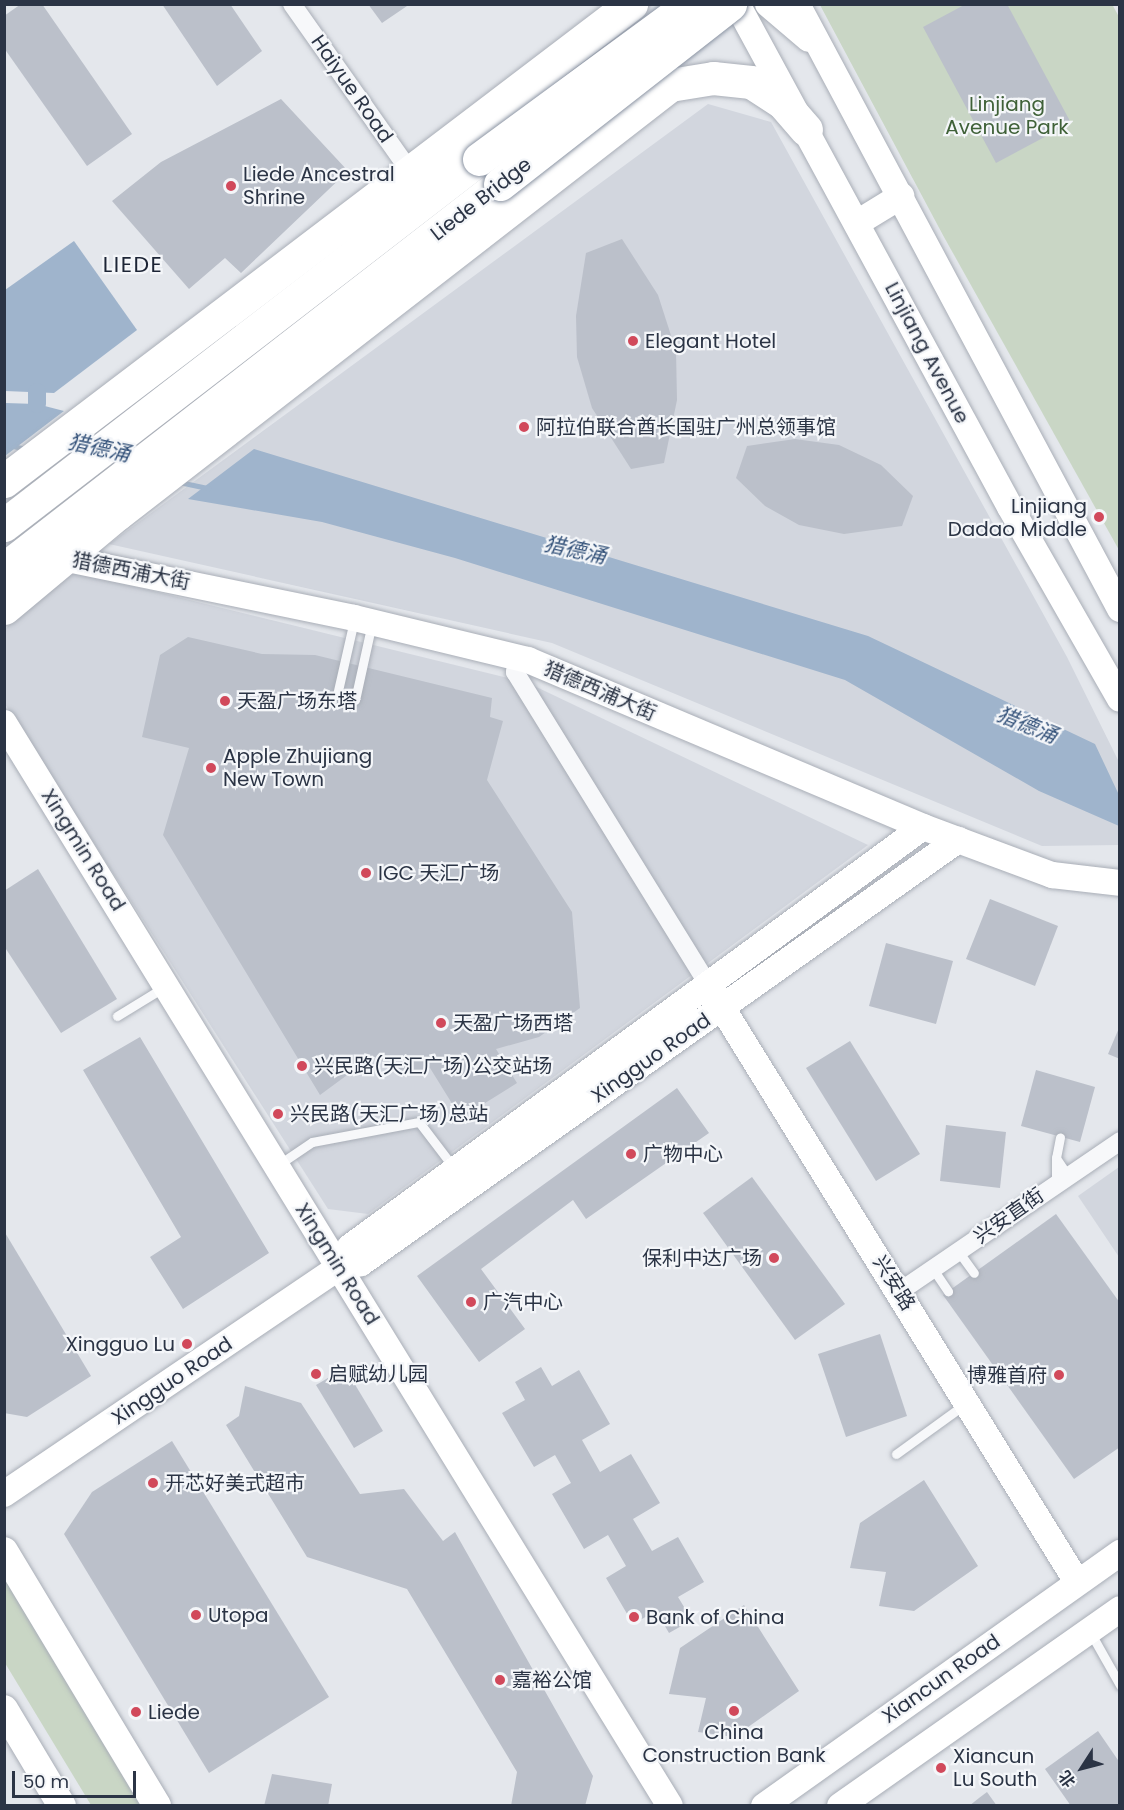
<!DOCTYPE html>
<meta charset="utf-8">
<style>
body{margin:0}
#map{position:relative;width:1124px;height:1810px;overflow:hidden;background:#e4e7ec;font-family:Poppins,"Noto Sans SC",sans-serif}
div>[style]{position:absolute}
.built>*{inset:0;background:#d2d6de}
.green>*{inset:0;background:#c9d6c5}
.water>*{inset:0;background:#9fb4cc}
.stream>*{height:5px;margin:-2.5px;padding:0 2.5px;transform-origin:2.5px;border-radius:2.5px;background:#9fb4cc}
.canal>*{height:18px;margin:-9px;padding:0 9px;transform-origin:9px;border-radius:9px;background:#9fb4cc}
.building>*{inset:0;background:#bbc0ca}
.roads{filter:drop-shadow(0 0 2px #a9aeb7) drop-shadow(0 0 2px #a9aeb7)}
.lane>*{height:9px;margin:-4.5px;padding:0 4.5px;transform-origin:4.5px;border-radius:4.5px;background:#f7f8fa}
.street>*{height:18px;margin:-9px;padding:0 9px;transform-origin:9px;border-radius:9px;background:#f7f8fa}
.secondary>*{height:26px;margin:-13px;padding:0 13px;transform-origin:13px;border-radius:13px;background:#fff}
.primary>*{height:28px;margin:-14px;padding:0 14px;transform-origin:14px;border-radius:14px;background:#fff}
.highway>*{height:33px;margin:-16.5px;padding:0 16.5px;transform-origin:16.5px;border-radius:16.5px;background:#fff}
.bridges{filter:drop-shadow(0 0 2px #8b94a3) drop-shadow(0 0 2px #8b94a3)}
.highway-bridge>*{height:33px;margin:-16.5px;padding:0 16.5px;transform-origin:16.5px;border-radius:16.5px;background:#fff}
.dots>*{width:16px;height:16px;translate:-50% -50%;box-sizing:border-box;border:3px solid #f4f6f9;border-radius:50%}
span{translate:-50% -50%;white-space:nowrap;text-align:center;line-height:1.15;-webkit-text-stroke:4.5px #f4f6f9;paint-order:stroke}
.street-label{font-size:20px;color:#2b3445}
.park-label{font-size:20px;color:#3f6138}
.poi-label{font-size:20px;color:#2b3445}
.left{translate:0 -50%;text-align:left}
.right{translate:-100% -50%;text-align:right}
.water-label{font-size:21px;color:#34527a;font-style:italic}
.quarter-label{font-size:22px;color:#1d2536;letter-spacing:1.5px}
.frame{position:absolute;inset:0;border:6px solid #2b3445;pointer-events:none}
.north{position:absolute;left:1052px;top:1738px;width:60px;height:60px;-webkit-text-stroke:4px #f4f6f9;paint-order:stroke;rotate:234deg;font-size:16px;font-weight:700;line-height:24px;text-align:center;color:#2b3445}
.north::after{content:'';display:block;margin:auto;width:21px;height:27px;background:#2b3445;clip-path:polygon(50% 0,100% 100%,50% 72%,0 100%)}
.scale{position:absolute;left:12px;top:1771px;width:124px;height:27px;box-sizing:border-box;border:3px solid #2b3445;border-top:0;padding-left:8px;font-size:18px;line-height:21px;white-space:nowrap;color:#2b3445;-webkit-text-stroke:4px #f4f6f9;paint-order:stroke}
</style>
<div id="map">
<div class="built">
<i style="clip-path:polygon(708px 104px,771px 122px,1067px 657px,1119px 762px,1119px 845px,1042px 846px,552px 643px,109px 544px)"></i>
<i style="clip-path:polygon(67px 570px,528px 683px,868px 845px,368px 1214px,328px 1209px,5px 704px,5px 629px)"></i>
<i style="clip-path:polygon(1119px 1167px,1119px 1257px,1078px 1196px)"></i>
</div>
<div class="green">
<i style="clip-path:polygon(1112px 4px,1119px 17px,1119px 550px,944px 237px,820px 5px)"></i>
<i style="clip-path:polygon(4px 1580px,5px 1580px,140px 1805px,91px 1805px,5px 1663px)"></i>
</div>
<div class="water">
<i style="clip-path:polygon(74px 241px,137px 330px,54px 393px,5px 391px,5px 290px)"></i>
<i style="clip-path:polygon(5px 403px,37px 404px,64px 411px,5px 456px)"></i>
<i style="clip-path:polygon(254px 449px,868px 636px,1095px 744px,1119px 795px,1119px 826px,1039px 791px,845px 680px,455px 558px,322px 522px,188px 499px)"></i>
</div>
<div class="stream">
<i style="left:4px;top:444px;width:23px;rotate:13deg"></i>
<i style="left:179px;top:482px;width:30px;rotate:12deg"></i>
</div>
<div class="canal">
<i style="left:37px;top:404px;width:12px;rotate:-90deg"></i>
</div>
<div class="building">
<i style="clip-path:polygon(21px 4px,42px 4px,132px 134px,87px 166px,4px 48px,4px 16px)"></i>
<i style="clip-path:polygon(162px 4px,230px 4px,262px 51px,217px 86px)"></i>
<i style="clip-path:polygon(368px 4px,410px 4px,382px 23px)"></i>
<i style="clip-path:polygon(966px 4px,1007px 4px,1071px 123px,996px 163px,923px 27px)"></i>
<i style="clip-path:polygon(281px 99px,348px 171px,241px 273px,225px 258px,189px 289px,112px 201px,161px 162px)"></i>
<i style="clip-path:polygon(622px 239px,658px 295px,676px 351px,677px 400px,664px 463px,631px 469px,592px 408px,577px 357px,576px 316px,586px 253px)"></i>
<i style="clip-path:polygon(795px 439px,839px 445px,881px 465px,913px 496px,902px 526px,844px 534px,799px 525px,765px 506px,736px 478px,747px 446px)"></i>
<i style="clip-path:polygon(188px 637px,262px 654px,315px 655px,492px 698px,490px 717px,503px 721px,487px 780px,572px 912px,580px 1008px,539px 1037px,496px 1049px,517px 1083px,461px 1118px,430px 1068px,407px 1075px,373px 1056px,320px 1095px,163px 835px,189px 748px,142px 737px,160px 655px)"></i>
<i style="clip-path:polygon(38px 869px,117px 999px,61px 1033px,4px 946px,4px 891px)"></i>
<i style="clip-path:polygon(990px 899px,1058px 926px,1035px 986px,966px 959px)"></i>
<i style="clip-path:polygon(886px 943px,953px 961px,936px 1024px,869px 1006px)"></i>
<i style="clip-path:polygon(1119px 1028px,1120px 1028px,1120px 1059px,1108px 1054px)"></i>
<i style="clip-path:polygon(140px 1037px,269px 1253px,183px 1309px,150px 1257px,181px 1237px,83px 1070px)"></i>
<i style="clip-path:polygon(850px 1041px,920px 1154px,876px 1181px,806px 1068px)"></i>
<i style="clip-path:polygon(1036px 1070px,1095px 1087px,1080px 1142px,1021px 1126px)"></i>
<i style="clip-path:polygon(677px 1088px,709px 1133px,586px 1219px,573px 1200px,481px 1269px,525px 1329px,479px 1362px,417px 1276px)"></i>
<i style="clip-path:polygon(946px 1125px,1006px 1132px,1000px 1188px,940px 1181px)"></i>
<i style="clip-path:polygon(752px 1177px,845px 1304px,795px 1340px,703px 1213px)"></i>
<i style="clip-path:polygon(1056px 1214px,1120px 1303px,1120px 1447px,1074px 1479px,943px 1295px)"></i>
<i style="clip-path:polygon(4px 1231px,91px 1376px,27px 1417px,4px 1413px)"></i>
<i style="clip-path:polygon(880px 1334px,907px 1416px,846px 1437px,818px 1354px)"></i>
<i style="clip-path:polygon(541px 1367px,552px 1386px,579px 1370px,610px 1424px,582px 1440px,600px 1472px,631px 1454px,660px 1503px,633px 1519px,652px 1551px,678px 1537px,704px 1582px,678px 1597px,692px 1620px,669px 1633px,656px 1611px,633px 1624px,606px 1578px,626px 1566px,608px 1535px,584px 1549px,552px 1494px,571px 1483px,555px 1455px,534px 1467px,502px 1413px,525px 1400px,515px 1382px)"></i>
<i style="clip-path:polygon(345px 1368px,383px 1431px,354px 1448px,316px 1385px)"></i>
<i style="clip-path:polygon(245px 1386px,301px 1403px,360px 1494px,404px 1489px,443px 1541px,455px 1532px,593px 1776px,585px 1806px,511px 1806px,517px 1772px,407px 1589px,307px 1557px,226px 1425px,239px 1416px)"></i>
<i style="clip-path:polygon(172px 1441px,329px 1697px,209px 1773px,64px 1534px,92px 1492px)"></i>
<i style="clip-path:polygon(924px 1480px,978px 1566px,914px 1611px,879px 1606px,886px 1572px,850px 1568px,860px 1523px)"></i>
<i style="clip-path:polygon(744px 1605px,799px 1691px,734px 1737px,698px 1732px,706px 1698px,669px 1694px,680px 1648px)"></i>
<i style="clip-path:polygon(1098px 1731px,1120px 1763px,1120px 1806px,1071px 1806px,1045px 1769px)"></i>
<i style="clip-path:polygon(272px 1774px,332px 1784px,328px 1806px,264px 1806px)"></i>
<i style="clip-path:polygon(987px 1792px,997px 1806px,969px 1806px,979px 1798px)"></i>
</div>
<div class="roads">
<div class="lane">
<i style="left:337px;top:695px;width:77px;rotate:-77.2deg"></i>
<i style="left:355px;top:700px;width:79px;rotate:-77.6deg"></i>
<i style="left:117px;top:1016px;width:57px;rotate:-31.5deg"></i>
<i style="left:1056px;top:1158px;width:21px;rotate:-79deg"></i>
<i style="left:278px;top:1165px;width:41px;rotate:-34.1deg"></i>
<i style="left:312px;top:1142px;width:109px;rotate:-10.6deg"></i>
<i style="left:419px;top:1122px;width:58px;rotate:52.7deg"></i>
<i style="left:1056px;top:1184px;width:26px;rotate:-90deg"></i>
<i style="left:1056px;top:1158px;width:22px;rotate:56deg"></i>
<i style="left:958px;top:1251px;width:27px;rotate:54deg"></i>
<i style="left:933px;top:1269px;width:27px;rotate:56deg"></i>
<i style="left:896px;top:1454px;width:85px;rotate:-35.9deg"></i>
<i style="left:1090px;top:1632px;width:61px;rotate:60.5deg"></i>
</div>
<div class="street">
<i style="left:292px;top:4px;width:208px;rotate:54.8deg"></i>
<i style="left:520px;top:658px;width:15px;rotate:110deg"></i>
<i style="left:515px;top:672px;width:368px;rotate:58.3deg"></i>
<i style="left:899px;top:1292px;width:268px;rotate:-34.3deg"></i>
</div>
<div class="secondary">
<i style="left:737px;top:4px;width:572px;rotate:61.51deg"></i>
<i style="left:1010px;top:507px;width:221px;rotate:60.2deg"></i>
<i style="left:768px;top:4px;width:54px;rotate:40.5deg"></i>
<i style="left:797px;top:4px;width:686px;rotate:61.9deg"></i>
<i style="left:857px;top:223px;width:52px;rotate:-31.5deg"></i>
<i style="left:62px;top:558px;width:298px;rotate:11.6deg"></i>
<i style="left:354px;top:618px;width:179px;rotate:13.6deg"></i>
<i style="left:528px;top:660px;width:429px;rotate:22.9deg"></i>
<i style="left:923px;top:827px;width:138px;rotate:20.4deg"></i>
<i style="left:1052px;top:875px;width:68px;rotate:6.7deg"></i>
<i style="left:4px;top:723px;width:1271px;rotate:58.41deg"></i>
<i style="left:713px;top:993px;width:692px;rotate:58.28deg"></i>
<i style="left:339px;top:1267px;width:23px;rotate:-61deg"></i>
<i style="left:350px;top:1247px;width:710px;rotate:-36.24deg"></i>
<i style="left:4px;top:1494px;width:405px;rotate:-34.1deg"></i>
<i style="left:339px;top:1267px;width:22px;rotate:-10deg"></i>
<i style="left:361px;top:1263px;width:732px;rotate:-35.32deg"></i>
<i style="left:764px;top:1806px;width:437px;rotate:-35.4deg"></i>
<i style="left:840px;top:1806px;width:342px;rotate:-35.1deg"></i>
</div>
<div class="primary">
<i style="left:4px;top:1551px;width:297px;rotate:59deg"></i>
<i style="left:4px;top:1709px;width:113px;rotate:59.1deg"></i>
</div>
<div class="highway">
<i style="left:4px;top:481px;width:788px;rotate:-37.26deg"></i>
<i style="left:4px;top:525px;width:600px;rotate:-37.62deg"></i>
<i style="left:4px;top:569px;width:628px;rotate:-37.82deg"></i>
<i style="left:4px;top:608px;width:147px;rotate:-39.8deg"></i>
<i style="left:117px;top:514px;width:700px;rotate:-37.8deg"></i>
<i style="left:670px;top:85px;width:44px;rotate:-9.2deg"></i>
<i style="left:713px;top:78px;width:38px;rotate:6deg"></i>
<i style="left:751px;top:82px;width:38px;rotate:33deg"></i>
<i style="left:783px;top:103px;width:35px;rotate:49deg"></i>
</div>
</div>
<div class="bridges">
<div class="highway-bridge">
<i style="left:479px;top:159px;width:262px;rotate:-36.3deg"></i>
<i style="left:500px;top:184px;width:292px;rotate:-38deg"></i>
</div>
</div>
<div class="dots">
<i style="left:231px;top:186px;background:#d1495b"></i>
<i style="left:633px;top:341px;background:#d1495b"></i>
<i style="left:524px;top:427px;background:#d1495b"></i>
<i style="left:1099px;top:517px;background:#d1495b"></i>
<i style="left:225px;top:701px;background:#d1495b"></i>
<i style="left:211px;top:768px;background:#d1495b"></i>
<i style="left:366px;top:873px;background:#d1495b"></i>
<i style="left:441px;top:1023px;background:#d1495b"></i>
<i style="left:302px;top:1066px;background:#d1495b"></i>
<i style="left:278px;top:1114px;background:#d1495b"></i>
<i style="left:631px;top:1154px;background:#d1495b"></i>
<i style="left:774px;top:1258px;background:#d1495b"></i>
<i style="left:471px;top:1302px;background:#d1495b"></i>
<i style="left:187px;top:1344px;background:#d1495b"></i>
<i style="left:316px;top:1374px;background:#d1495b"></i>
<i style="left:1059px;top:1375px;background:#d1495b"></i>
<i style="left:153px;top:1483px;background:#d1495b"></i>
<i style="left:196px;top:1615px;background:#d1495b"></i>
<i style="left:634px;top:1617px;background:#d1495b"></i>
<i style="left:500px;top:1680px;background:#d1495b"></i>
<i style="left:734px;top:1711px;background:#d1495b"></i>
<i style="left:136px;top:1712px;background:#d1495b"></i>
<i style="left:941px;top:1768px;background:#d1495b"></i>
</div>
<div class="street-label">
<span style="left:352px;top:89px;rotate:55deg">Haiyue Road</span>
<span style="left:481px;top:199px;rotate:-38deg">Liede Bridge</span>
<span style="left:927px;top:353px;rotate:62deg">Linjiang Avenue</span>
<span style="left:131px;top:571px;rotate:11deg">猎德西浦大街</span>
<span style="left:600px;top:691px;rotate:23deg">猎德西浦大街</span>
<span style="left:83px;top:850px;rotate:58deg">Xingmin Road</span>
<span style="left:651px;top:1058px;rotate:-35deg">Xingguo Road</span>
<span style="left:1009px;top:1216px;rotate:-35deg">兴安直街</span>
<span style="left:337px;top:1264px;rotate:58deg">Xingmin Road</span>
<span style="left:894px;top:1283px;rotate:58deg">兴安路</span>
<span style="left:172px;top:1381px;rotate:-34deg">Xingguo Road</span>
<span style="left:941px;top:1679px;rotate:-35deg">Xiancun Road</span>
</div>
<div class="park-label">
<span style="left:1007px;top:116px">Linjiang<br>Avenue Park</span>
</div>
<div class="poi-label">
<span class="left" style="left:243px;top:186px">Liede Ancestral<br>Shrine</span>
<span class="left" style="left:645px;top:341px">Elegant Hotel</span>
<span class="left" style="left:536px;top:427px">阿拉伯联合酋长国驻广州总领事馆</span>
<span class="right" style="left:1087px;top:518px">Linjiang<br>Dadao Middle</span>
<span class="left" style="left:237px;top:701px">天盈广场东塔</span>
<span class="left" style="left:223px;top:768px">Apple Zhujiang<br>New Town</span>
<span class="left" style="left:378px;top:873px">IGC 天汇广场</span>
<span class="left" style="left:453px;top:1023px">天盈广场西塔</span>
<span class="left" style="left:314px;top:1066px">兴民路(天汇广场)公交站场</span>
<span class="left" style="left:290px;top:1114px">兴民路(天汇广场)总站</span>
<span class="left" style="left:643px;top:1154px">广物中心</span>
<span class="right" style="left:762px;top:1258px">保利中达广场</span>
<span class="left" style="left:483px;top:1302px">广汽中心</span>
<span class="right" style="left:175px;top:1344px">Xingguo Lu</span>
<span class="left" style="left:328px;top:1374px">启赋幼儿园</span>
<span class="right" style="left:1047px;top:1375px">博雅首府</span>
<span class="left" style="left:165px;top:1483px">开芯好美式超市</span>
<span class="left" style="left:208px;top:1615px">Utopa</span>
<span class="left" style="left:646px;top:1617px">Bank of China</span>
<span class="left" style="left:512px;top:1680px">嘉裕公馆</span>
<span class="left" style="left:148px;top:1712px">Liede</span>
<span style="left:734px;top:1744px">China<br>Construction Bank</span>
<span class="left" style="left:953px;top:1768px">Xiancun<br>Lu South</span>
</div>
<div class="water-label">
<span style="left:99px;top:448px;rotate:12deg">猎德涌</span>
<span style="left:575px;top:550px;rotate:12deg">猎德涌</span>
<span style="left:1027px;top:725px;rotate:22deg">猎德涌</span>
</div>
<div class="quarter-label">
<span style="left:133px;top:265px">LIEDE</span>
</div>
<div class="frame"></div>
<div class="north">北</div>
<div class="scale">50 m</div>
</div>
